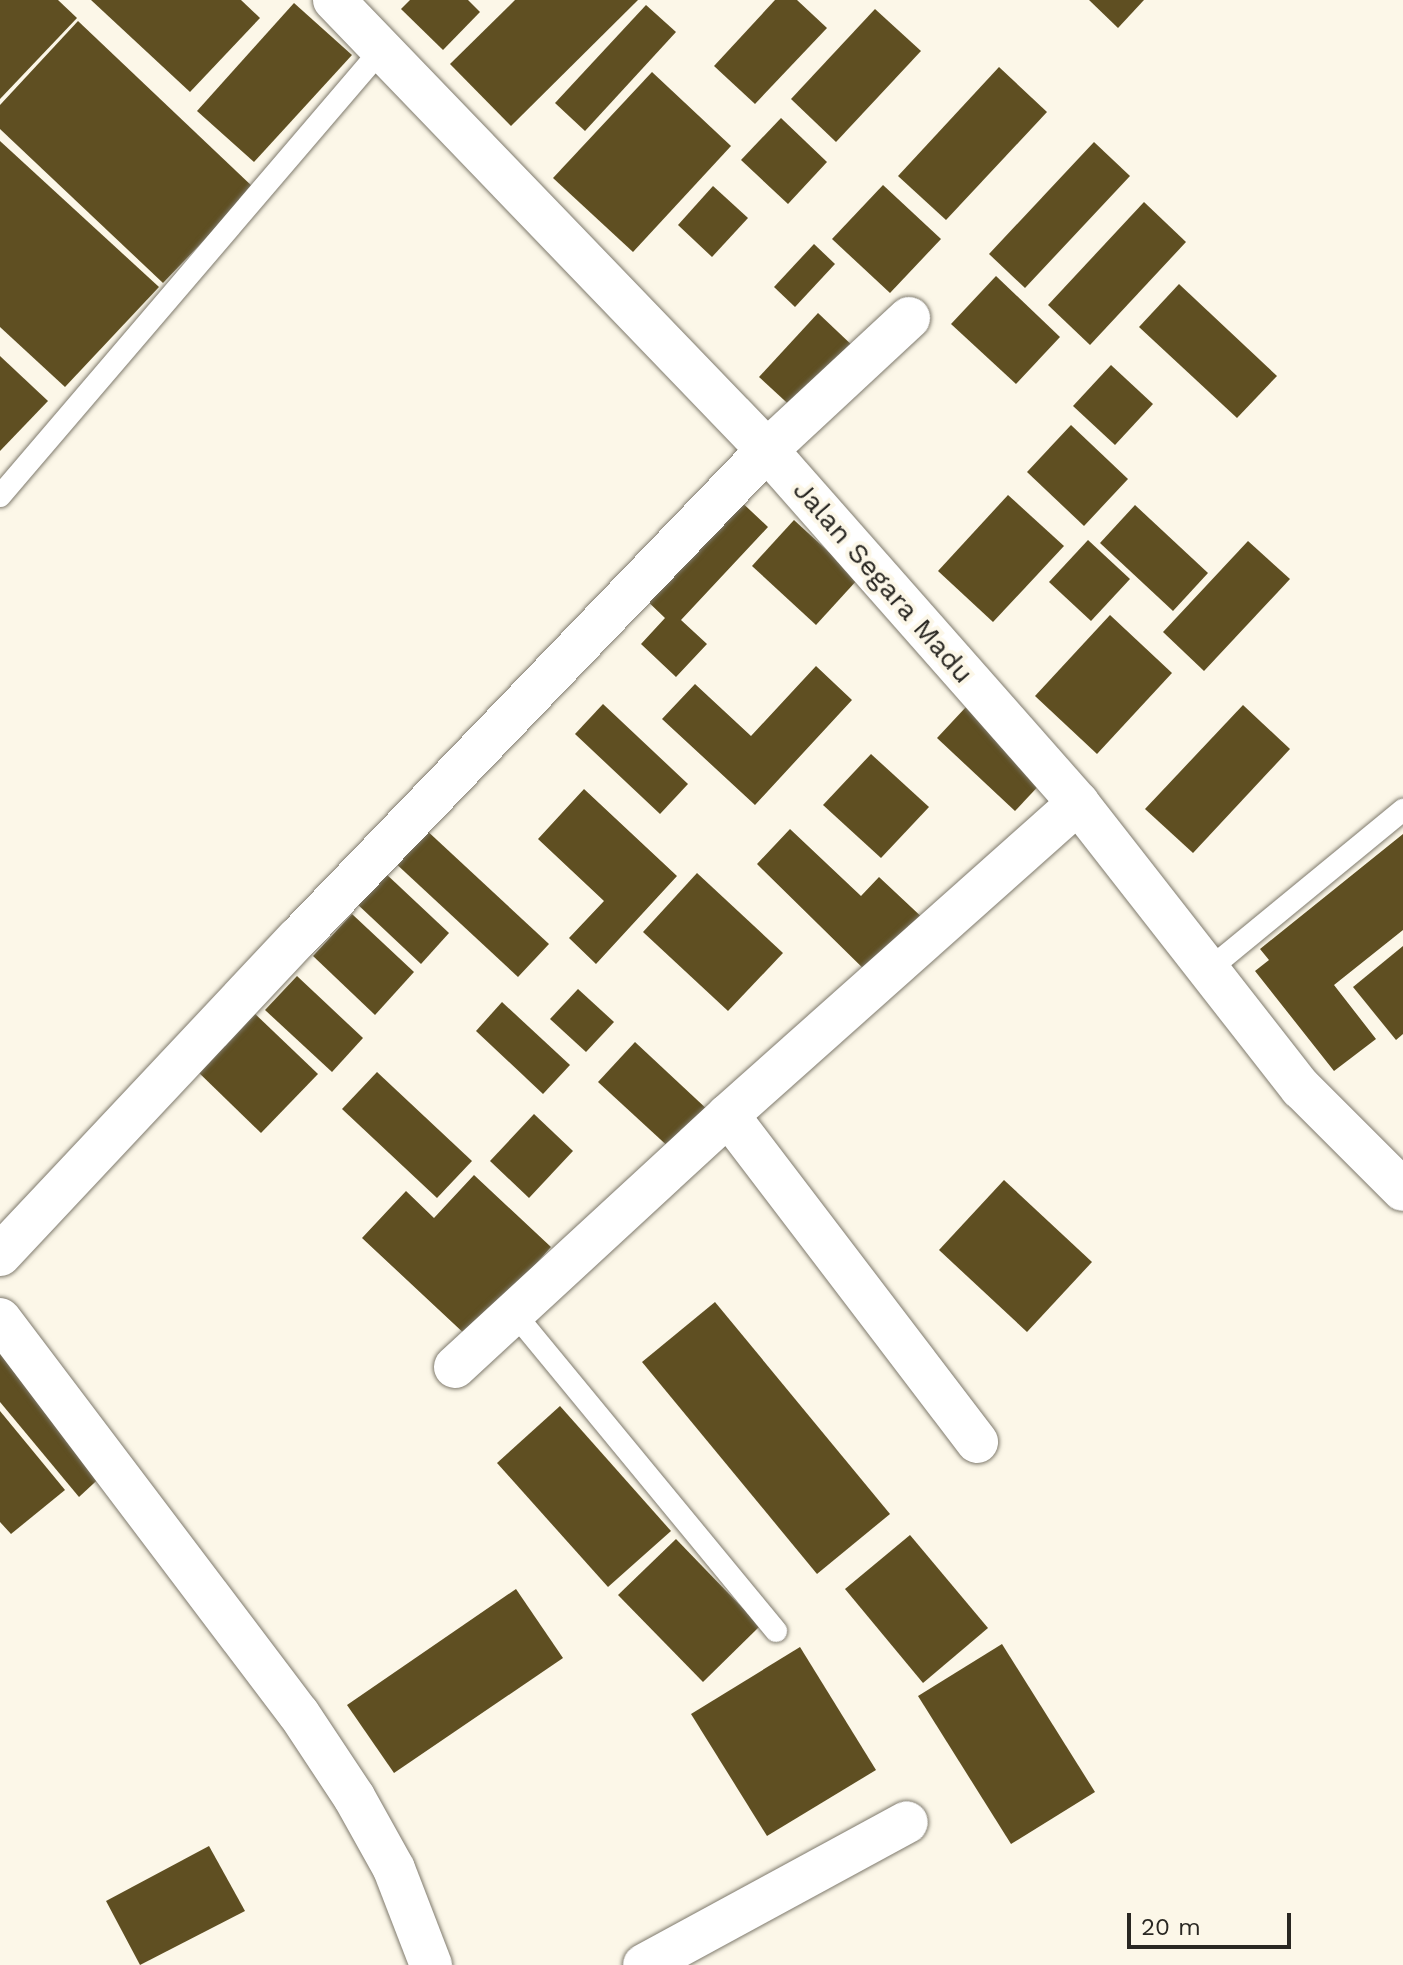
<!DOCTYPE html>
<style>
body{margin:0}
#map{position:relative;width:1403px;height:1965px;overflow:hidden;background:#fcf7e8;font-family:"Work Sans",sans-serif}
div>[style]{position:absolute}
.building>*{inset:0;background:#5f4f22}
.roads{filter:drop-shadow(0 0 2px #7f7a6d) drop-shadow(0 0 2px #7f7a6d)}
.lane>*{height:22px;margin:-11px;padding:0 11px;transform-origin:11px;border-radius:11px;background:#fff}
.street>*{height:42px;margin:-21px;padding:0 21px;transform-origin:21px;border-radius:21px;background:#fff}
span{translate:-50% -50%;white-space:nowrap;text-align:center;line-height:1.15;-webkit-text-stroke:8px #fcf7e8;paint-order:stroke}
.street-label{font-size:28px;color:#292722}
.scale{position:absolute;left:1127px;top:1913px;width:164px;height:36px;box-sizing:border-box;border:4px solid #292722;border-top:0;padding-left:10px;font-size:24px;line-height:28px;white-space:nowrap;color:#292722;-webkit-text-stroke:6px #fcf7e8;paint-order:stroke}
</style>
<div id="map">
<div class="building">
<i style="clip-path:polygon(0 0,58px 0,77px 18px,0 99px)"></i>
<i style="clip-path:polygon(91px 0,241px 0,260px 18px,190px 92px)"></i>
<i style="clip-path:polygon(410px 0,468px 0,480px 12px,443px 50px,401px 9px)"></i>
<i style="clip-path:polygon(515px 0,638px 0,511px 126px,450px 64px)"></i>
<i style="clip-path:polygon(775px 0,797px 0,827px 28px,755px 104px,714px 66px)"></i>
<i style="clip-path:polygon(1089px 0,1144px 0,1118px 28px)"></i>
<i style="clip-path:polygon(294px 3px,352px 55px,254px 162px,197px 111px)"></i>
<i style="clip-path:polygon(646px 5px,676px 32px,585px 131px,555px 103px)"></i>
<i style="clip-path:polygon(875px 9px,921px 51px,836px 142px,791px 99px)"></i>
<i style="clip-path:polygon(78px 21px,254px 188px,163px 283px,0 129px,0 105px)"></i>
<i style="clip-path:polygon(999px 67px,1047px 112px,946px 220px,898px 176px)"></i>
<i style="clip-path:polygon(652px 72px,731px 146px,633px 252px,553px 178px)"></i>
<i style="clip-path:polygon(781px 118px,827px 162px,788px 204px,741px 160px)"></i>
<i style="clip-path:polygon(0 141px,159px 287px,65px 387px,0 327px)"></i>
<i style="clip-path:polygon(1094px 142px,1130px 176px,1025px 288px,989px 254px)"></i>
<i style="clip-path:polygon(883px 185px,941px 239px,890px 293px,832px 239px)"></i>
<i style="clip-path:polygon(713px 186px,748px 218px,712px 257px,678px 225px)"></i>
<i style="clip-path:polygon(1144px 202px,1186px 242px,1090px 345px,1048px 305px)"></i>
<i style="clip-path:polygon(814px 244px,835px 264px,795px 307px,774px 287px)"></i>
<i style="clip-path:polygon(996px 276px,1060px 337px,1016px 384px,951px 324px)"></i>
<i style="clip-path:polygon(1179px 284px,1277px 376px,1237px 418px,1139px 327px)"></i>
<i style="clip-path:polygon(818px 313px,856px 349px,797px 412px,759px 377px)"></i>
<i style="clip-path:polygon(0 356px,48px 401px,0 451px)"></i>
<i style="clip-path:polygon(1111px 365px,1153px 404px,1115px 445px,1073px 406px)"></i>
<i style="clip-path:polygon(1071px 425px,1128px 479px,1084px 526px,1027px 472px)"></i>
<i style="clip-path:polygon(734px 495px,768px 527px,681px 620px,707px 644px,676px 677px,641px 644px,665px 618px,641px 595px)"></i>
<i style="clip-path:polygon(1008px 495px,1064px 546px,993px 622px,938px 571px)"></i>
<i style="clip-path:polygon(1135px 505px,1208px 573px,1173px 611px,1100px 543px)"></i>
<i style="clip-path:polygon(794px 520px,858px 579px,816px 625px,752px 566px)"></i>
<i style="clip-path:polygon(1088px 540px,1130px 579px,1091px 621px,1049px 582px)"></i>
<i style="clip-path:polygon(1248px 541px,1290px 579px,1204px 671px,1163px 632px)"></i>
<i style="clip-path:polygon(1110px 615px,1172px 673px,1097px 754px,1035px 696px)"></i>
<i style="clip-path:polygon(816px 666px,852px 700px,755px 805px,662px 719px,695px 684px,751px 736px)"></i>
<i style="clip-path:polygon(603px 704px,688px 784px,660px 814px,575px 734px)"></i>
<i style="clip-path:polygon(1243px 705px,1290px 749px,1193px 853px,1145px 809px)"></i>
<i style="clip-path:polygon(966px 707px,1044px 780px,1015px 811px,937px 738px)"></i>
<i style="clip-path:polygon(871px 754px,929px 807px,881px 858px,823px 805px)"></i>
<i style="clip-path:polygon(584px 789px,677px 876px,596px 964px,569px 938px,604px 901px,538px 839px)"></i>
<i style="clip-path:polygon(423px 827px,549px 944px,518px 977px,392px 860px)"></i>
<i style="clip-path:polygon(790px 829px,861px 896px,879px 877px,927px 922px,874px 979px,757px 864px)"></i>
<i style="clip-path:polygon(1403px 834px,1403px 930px,1334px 985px,1376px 1039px,1334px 1071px,1255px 971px,1269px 960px,1260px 949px)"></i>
<i style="clip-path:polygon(384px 872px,449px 933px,421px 964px,355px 902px)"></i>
<i style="clip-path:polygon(697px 873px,783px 953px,728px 1011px,643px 932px)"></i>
<i style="clip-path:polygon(352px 914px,414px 972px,375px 1015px,313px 956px)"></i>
<i style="clip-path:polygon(1403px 946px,1403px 1034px,1396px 1040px,1353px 987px)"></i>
<i style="clip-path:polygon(297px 976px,363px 1038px,332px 1072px,265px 1010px)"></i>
<i style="clip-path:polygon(578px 989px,614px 1022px,586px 1052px,550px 1019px)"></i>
<i style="clip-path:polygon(502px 1002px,570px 1065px,543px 1094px,476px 1031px)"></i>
<i style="clip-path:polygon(251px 1010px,318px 1074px,261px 1133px,194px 1068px)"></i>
<i style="clip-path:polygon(635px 1042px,710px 1112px,673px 1151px,598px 1082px)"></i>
<i style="clip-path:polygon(377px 1072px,472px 1161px,437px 1198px,342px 1109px)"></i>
<i style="clip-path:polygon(534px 1114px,573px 1151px,529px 1198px,490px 1161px)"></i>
<i style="clip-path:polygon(474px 1175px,551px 1247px,469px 1338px,362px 1238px,406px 1191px,434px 1218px)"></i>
<i style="clip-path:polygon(1004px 1180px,1092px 1262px,1027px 1332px,939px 1250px)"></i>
<i style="clip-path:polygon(715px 1302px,890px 1514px,817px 1574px,642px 1362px)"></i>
<i style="clip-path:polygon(0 1332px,107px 1471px,79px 1497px,0 1402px)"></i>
<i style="clip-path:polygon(560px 1406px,671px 1531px,608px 1587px,497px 1463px)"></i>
<i style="clip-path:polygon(0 1411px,65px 1490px,11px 1534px,0 1522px)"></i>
<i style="clip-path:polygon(910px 1535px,988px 1628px,923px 1683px,845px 1589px)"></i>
<i style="clip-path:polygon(676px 1539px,760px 1626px,703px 1682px,618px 1595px)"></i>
<i style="clip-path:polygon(516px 1589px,563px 1658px,394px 1773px,347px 1705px)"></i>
<i style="clip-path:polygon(1002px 1644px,1095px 1792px,1011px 1844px,918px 1696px)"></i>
<i style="clip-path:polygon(800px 1647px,876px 1770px,767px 1836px,691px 1714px)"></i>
<i style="clip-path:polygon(209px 1846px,245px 1911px,140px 1965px,106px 1901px)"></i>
</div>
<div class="roads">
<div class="lane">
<i style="left:0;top:496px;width:588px;rotate:-49.48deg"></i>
<i style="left:1207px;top:971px;width:254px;rotate:-39.4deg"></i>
<i style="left:514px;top:1313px;width:412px;rotate:50.5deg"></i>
</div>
<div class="street">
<i style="left:334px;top:0;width:624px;rotate:46.1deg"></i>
<i style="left:767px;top:450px;width:470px;rotate:48.6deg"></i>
<i style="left:1078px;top:803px;width:362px;rotate:52deg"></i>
<i style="left:1301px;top:1088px;width:144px;rotate:45deg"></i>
<i style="left:728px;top:1115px;width:411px;rotate:52.7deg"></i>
<i style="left:0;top:1255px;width:435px;rotate:-46.8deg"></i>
<i style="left:298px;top:938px;width:677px;rotate:-46.14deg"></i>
<i style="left:767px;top:450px;width:194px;rotate:-42.9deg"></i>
<i style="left:0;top:1319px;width:495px;rotate:52.9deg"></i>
<i style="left:299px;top:1714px;width:100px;rotate:56.5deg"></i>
<i style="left:354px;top:1797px;width:82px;rotate:60.9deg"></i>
<i style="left:394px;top:1869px;width:103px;rotate:68.9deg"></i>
<i style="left:455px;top:1367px;width:372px;rotate:-42.7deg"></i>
<i style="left:728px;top:1115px;width:469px;rotate:-41.7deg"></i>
<i style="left:644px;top:1965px;width:299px;rotate:-28.5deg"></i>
</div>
</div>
<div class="street-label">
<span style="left:883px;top:582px;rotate:49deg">Jalan Segara Madu</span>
</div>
<div class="scale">20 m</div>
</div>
